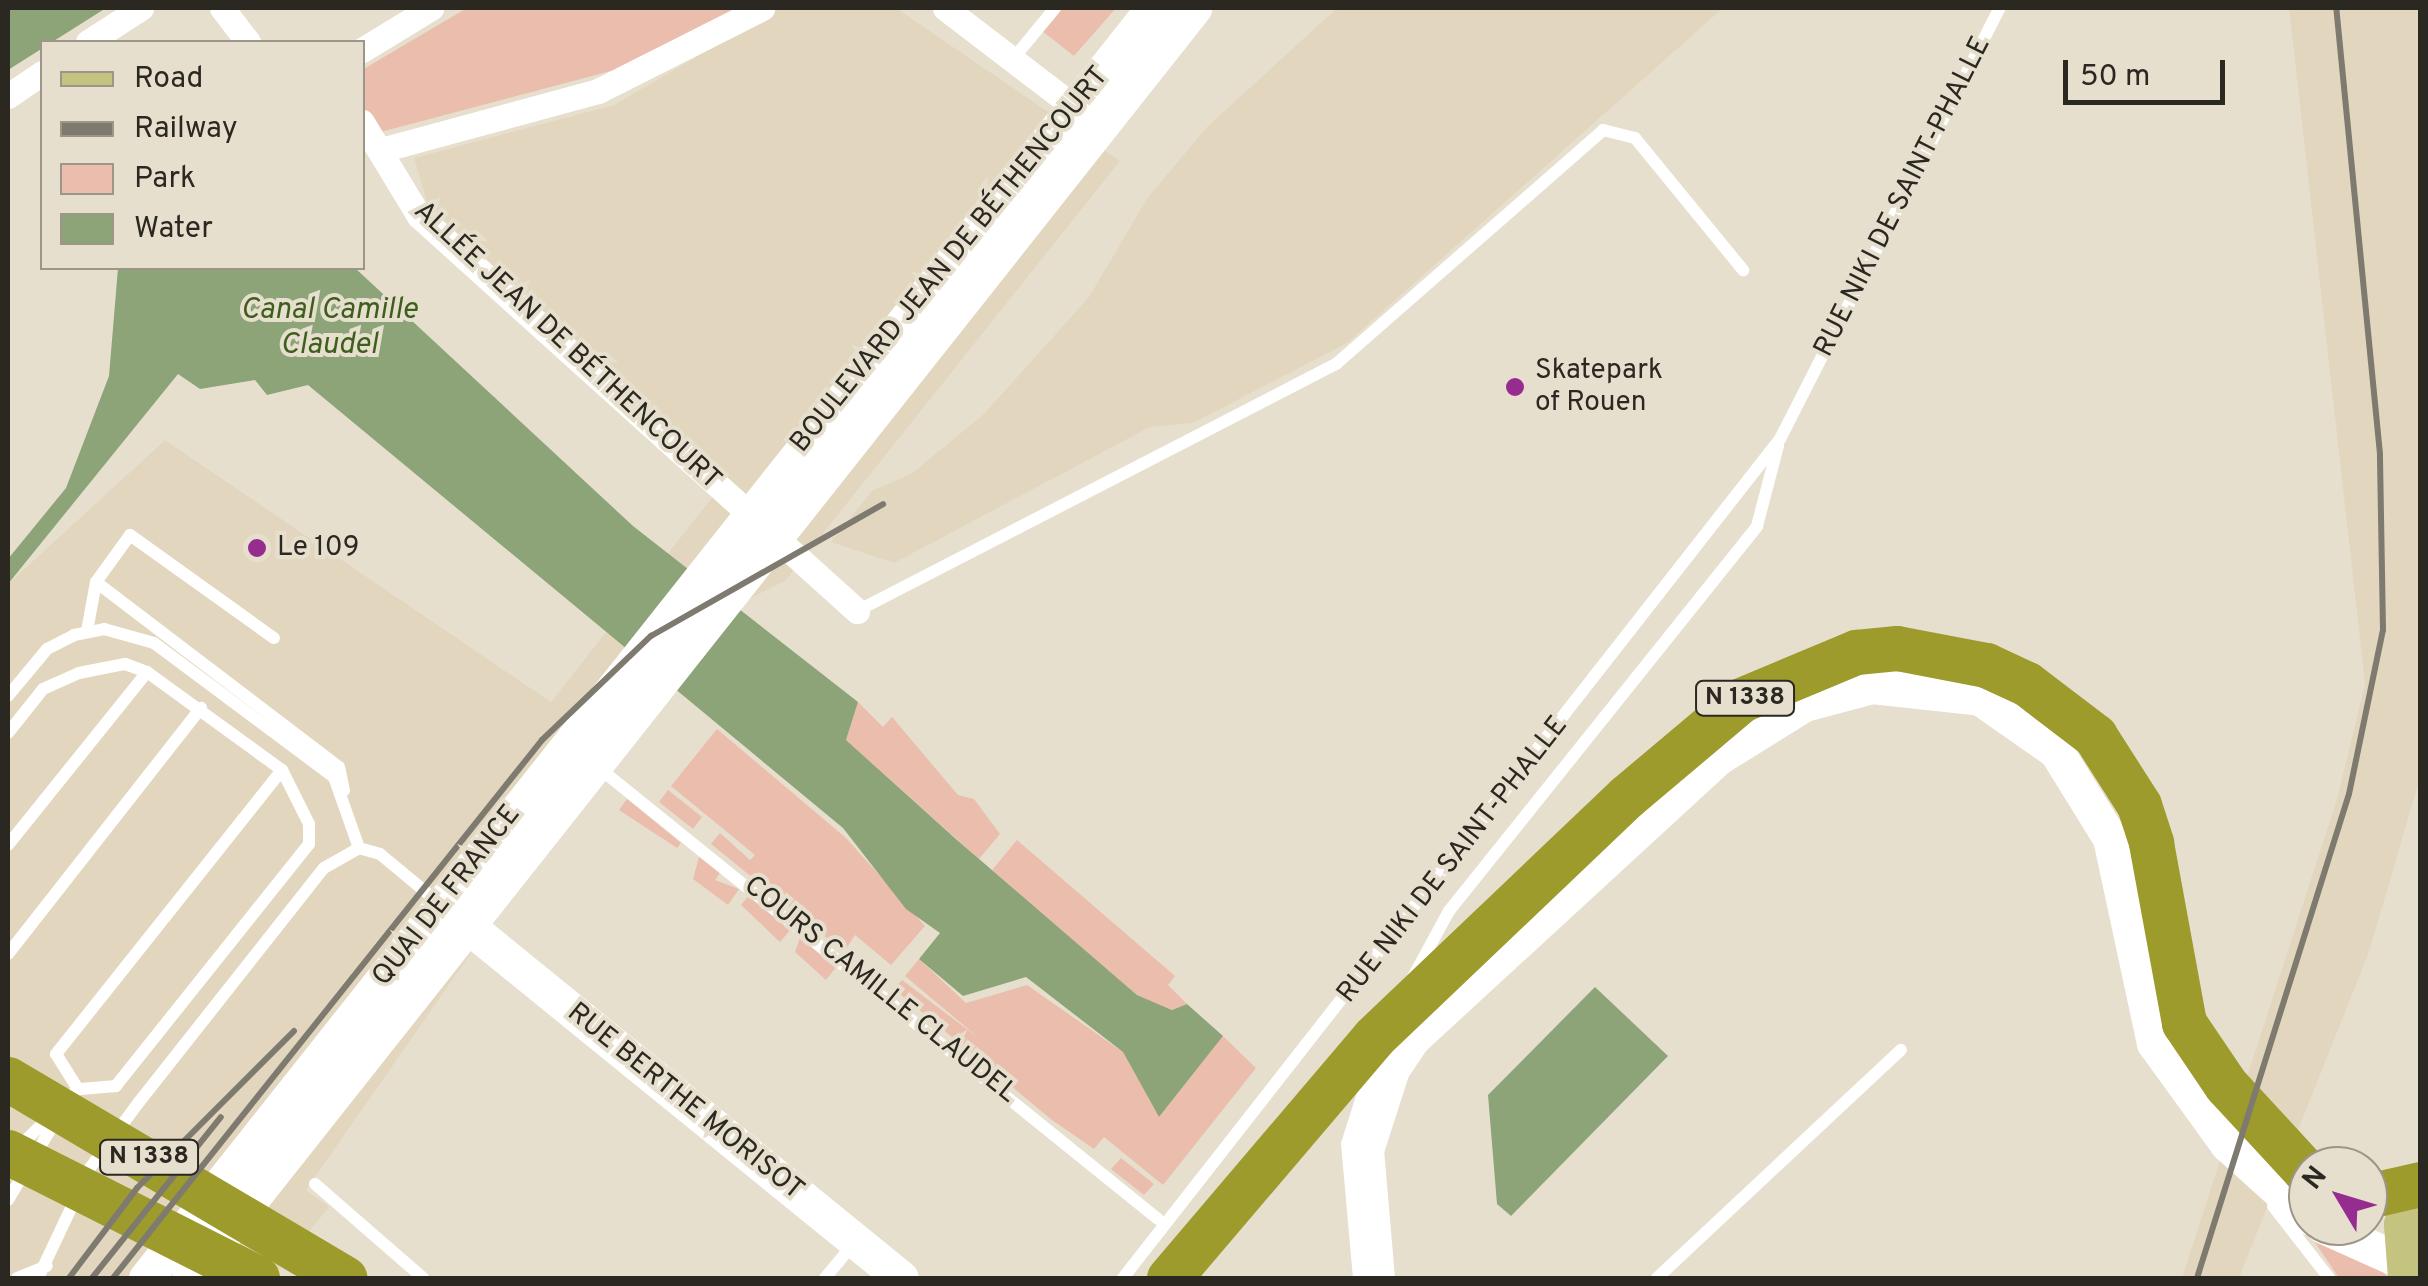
<!DOCTYPE html>
<meta charset="utf-8">
<style>
body{margin:0}
#map{position:relative;width:2428px;height:1286px;overflow:hidden;background:#e7dfce;font-family:Overpass,sans-serif}
div>[style]{position:absolute}
.built>*{inset:0;background:#e2d7be}
.green>*{inset:0;background:#ebbdad}
.water>*{inset:0;background:#8ca478}
.lane>*{height:12px;margin:-6px;padding:0 6px;transform-origin:6px;border-radius:6px;background:#fff}
.street>*{height:25px;margin:-12.5px;padding:0 12.5px;transform-origin:12.5px;border-radius:12.5px;background:#fff}
.secondary>*{height:35px;margin:-17.5px;padding:0 17.5px;transform-origin:17.5px;border-radius:17.5px;background:#fff}
.primary>*{height:40px;margin:-20px;padding:0 20px;transform-origin:20px;border-radius:20px;background:#c4c380}
.highway>*{height:45px;margin:-22.5px;padding:0 22.5px;transform-origin:22.5px;border-radius:22.5px;background:#9c9b2c}
.rail>*{height:6px;margin:-3px;padding:0 3px;transform-origin:3px;border-radius:3px;background:#7f7a6f}
.dots>*{width:28px;height:28px;translate:-50% -50%;box-sizing:border-box;border:5px solid #e7dfce;border-radius:50%}
span{translate:-50% -50%;white-space:nowrap;text-align:center;line-height:1.15;-webkit-text-stroke:8px #e7dfce;paint-order:stroke}
.shield-label span{padding:2px 8px;background:#e7dfce;border:2px solid;border-radius:8px;-webkit-text-stroke-width:0}
.shield-label{font-size:25px;color:#2b2821;font-weight:700}
.street-label{font-size:28px;color:#2b2821}
.poi-label{font-size:28px;color:#2b2821}
.left{translate:0 -50%;text-align:left}
.water-label{font-size:30px;color:#3e5e1d;font-style:italic}
.frame{position:absolute;inset:0;border:10px solid #2b2821;pointer-events:none}
.legend{position:absolute;left:40px;top:40px;width:325px;height:230px;box-sizing:border-box;background:#e7dfce;border:2px solid #9c9689;margin:0;padding:12px 18px;list-style:none;font-size:30px;color:#2b2821}
.legend li{display:flex;align-items:center;gap:20px;height:50px}
.legend b{width:50px;border:2px solid #9c9689}
.north{position:absolute;left:2288px;top:1146px;width:100px;height:100px;box-sizing:border-box;background:#e7dfce;border:2px solid #9c9689;border-radius:50%;rotate:308deg;font-size:28px;font-weight:700;line-height:40px;text-align:center;color:#2b2821}
.north::after{content:'';display:block;margin:auto;width:35px;height:45px;background:#962c8f;clip-path:polygon(50% 0,100% 100%,50% 72%,0 100%)}
.scale{position:absolute;left:2063px;top:60px;width:162px;height:45px;box-sizing:border-box;border:5px solid #2b2821;border-top:0;padding-left:12px;font-size:30px;line-height:35px;white-space:nowrap;color:#2b2821;-webkit-text-stroke:8px #e7dfce;paint-order:stroke}
</style>
<div id="map">
<div class="built">
<i style="clip-path:polygon(780px 8px,896px 8px,1120px 161px,785px 581px,749px 599px,492px 923px,306px 1190px,329px 1207px,272px 1278px,8px 1278px,8px 584px,165px 440px,551px 702px,725px 481px,428px 205px,414px 158px,614px 105px)"></i>
<i style="clip-path:polygon(1337px 8px,1723px 8px,1347px 343px,1193px 423px,1150px 427px,894px 563px,831px 542px,872px 491px,911px 474px,984px 414px,1089px 297px,1148px 197px,1208px 126px)"></i>
<i style="clip-path:polygon(2289px 8px,2420px 8px,2420px 778px,2369px 952px,2239px 1278px,2182px 1278px,2337px 799px,2365px 684px)"></i>
</div>
<div class="green">
<i style="clip-path:polygon(467px 8px,740px 8px,637px 64px,373px 134px,363px 122px,362px 70px)"></i>
<i style="clip-path:polygon(1061px 8px,1116px 8px,1074px 56px,1042px 31px)"></i>
<i style="clip-path:polygon(858px 702px,883px 727px,892px 717px,958px 795px,974px 799px,1000px 834px,979px 859px,846px 740px)"></i>
<i style="clip-path:polygon(717px 729px,846px 838px,925px 926px,891px 965px,855px 935px,844px 952px,711px 844px,720px 833px,750px 860px,755px 855px,671px 786px)"></i>
<i style="clip-path:polygon(668px 790px,702px 817px,693px 829px,659px 802px)"></i>
<i style="clip-path:polygon(627px 799px,681px 843px,677px 848px,619px 810px)"></i>
<i style="clip-path:polygon(1017px 840px,1175px 976px,1168px 985px,1187px 1004px,1172px 1010px,1137px 995px,992px 870px)"></i>
<i style="clip-path:polygon(699px 857px,720px 873px,715px 880px,739px 889px,728px 905px,693px 879px)"></i>
<i style="clip-path:polygon(749px 895px,792px 928px,780px 942px,741px 905px)"></i>
<i style="clip-path:polygon(801px 935px,838px 965px,826px 980px,795px 952px)"></i>
<i style="clip-path:polygon(919px 959px,966px 1003px,1027px 985px,1123px 1052px,1159px 1117px,1223px 1036px,1256px 1068px,1163px 1185px,1104px 1137px,1094px 1149px,1052px 1120px,894px 989px,902px 980px,980px 1039px,905px 976px)"></i>
<i style="clip-path:polygon(1121px 1158px,1154px 1184px,1144px 1195px,1111px 1169px)"></i>
<i style="clip-path:polygon(2312px 1238px,2382px 1270px,2388px 1278px,2339px 1278px)"></i>
</div>
<div class="water">
<i style="clip-path:polygon(8px 8px,106px 8px,8px 70px)"></i>
<i style="clip-path:polygon(118px 268px,355px 268px,633px 526px,858px 702px,846px 740px,957px 840px,1137px 995px,1172px 1010px,1187px 1004px,1223px 1036px,1159px 1117px,1123px 1052px,1026px 977px,963px 996px,919px 959px,940px 933px,906px 909px,843px 828px,308px 385px,267px 395px,255px 380px,200px 389px,178px 374px,8px 584px,8px 559px,66px 488px,109px 376px)"></i>
<i style="clip-path:polygon(1595px 987px,1668px 1056px,1511px 1216px,1497px 1204px,1488px 1095px)"></i>
</div>
<div class="lane">
<i style="left:1013px;top:59px;width:66px;rotate:-50.5deg"></i>
<i style="left:96px;top:582px;width:58px;rotate:-54.1deg"></i>
<i style="left:130px;top:535px;width:177px;rotate:35.6deg"></i>
<i style="left:857px;top:611px;width:539px;rotate:-27.28deg"></i>
<i style="left:1336px;top:364px;width:355px;rotate:-41.2deg"></i>
<i style="left:1603px;top:130px;width:33px;rotate:14deg"></i>
<i style="left:1635px;top:138px;width:171px;rotate:50.7deg"></i>
<i style="left:87px;top:631px;width:50px;rotate:-79.6deg"></i>
<i style="left:96px;top:582px;width:305px;rotate:37.3deg"></i>
<i style="left:339px;top:767px;width:24px;rotate:78deg"></i>
<i style="left:8px;top:696px;width:61px;rotate:-50.3deg"></i>
<i style="left:47px;top:649px;width:30px;rotate:-27deg"></i>
<i style="left:74px;top:635px;width:31px;rotate:-11deg"></i>
<i style="left:104px;top:629px;width:52px;rotate:15.6deg"></i>
<i style="left:154px;top:643px;width:224px;rotate:36.7deg"></i>
<i style="left:334px;top:777px;width:75px;rotate:70.6deg"></i>
<i style="left:359px;top:848px;width:22px;rotate:16deg"></i>
<i style="left:380px;top:854px;width:77px;rotate:39.7deg"></i>
<i style="left:8px;top:733px;width:56px;rotate:-51.5deg"></i>
<i style="left:43px;top:689px;width:39px;rotate:-24deg"></i>
<i style="left:79px;top:673px;width:47px;rotate:-11.1deg"></i>
<i style="left:125px;top:664px;width:23px;rotate:20deg"></i>
<i style="left:599px;top:768px;width:718px;rotate:38.9deg"></i>
<i style="left:8px;top:845px;width:222px;rotate:-51.2deg"></i>
<i style="left:147px;top:672px;width:167px;rotate:36deg"></i>
<i style="left:282px;top:770px;width:60px;rotate:63.4deg"></i>
<i style="left:309px;top:824px;width:20px;rotate:90deg"></i>
<i style="left:309px;top:844px;width:310px;rotate:128.6deg"></i>
<i style="left:116px;top:1086px;width:38px;rotate:175deg"></i>
<i style="left:78px;top:1089px;width:84px;rotate:135.5deg"></i>
<i style="left:8px;top:954px;width:313px;rotate:-51.9deg"></i>
<i style="left:1413px;top:977px;width:75px;rotate:-61.4deg"></i>
<i style="left:1449px;top:911px;width:493px;rotate:-51.3deg"></i>
<i style="left:1757px;top:526px;width:83px;rotate:-75.3deg"></i>
<i style="left:78px;top:1089px;width:41px;rotate:-122.2deg"></i>
<i style="left:56px;top:1054px;width:363px;rotate:-51.5deg"></i>
<i style="left:315px;top:1184px;width:143px;rotate:41deg"></i>
<i style="left:8px;top:1200px;width:99px;rotate:-59deg"></i>
<i style="left:2273px;top:1206px;width:91px;rotate:52.1deg"></i>
<i style="left:17px;top:1278px;width:32px;rotate:-22deg"></i>
<i style="left:38px;top:1278px;width:122px;rotate:-64.7deg"></i>
<i style="left:90px;top:1168px;width:82px;rotate:-53.4deg"></i>
<i style="left:139px;top:1102px;width:298px;rotate:-51.7deg"></i>
<i style="left:324px;top:868px;width:40px;rotate:-29.7deg"></i>
<i style="left:825px;top:1278px;width:47px;rotate:-50.2deg"></i>
<i style="left:1123px;top:1278px;width:1066px;rotate:-51.94deg"></i>
<i style="left:1780px;top:439px;width:484px;rotate:-63deg"></i>
<i style="left:1359px;top:1278px;width:135px;rotate:-95.1deg"></i>
<i style="left:1347px;top:1144px;width:80px;rotate:-72.5deg"></i>
<i style="left:1657px;top:1278px;width:334px;rotate:-43.1deg"></i>
</div>
<div class="street">
<i style="left:222px;top:8px;width:43px;rotate:52.6deg"></i>
<i style="left:945px;top:8px;width:176px;rotate:37.4deg"></i>
<i style="left:88px;top:42px;width:63px;rotate:-32.7deg"></i>
<i style="left:362px;top:50px;width:81px;rotate:-31.3deg"></i>
<i style="left:8px;top:96px;width:41px;rotate:-34.1deg"></i>
<i style="left:362px;top:122px;width:110px;rotate:58.8deg"></i>
<i style="left:419px;top:216px;width:590px;rotate:42.04deg"></i>
<i style="left:381px;top:150px;width:225px;rotate:-15.2deg"></i>
<i style="left:598px;top:91px;width:184px;rotate:-26.8deg"></i>
</div>
<div class="secondary">
<i style="left:453px;top:914px;width:577px;rotate:39.09deg"></i>
<i style="left:2323px;top:1226px;width:88px;rotate:24.2deg"></i>
<i style="left:146px;top:1278px;width:1621px;rotate:-51.59deg"></i>
<i style="left:189px;top:1278px;width:1620px;rotate:-51.64deg"></i>
<i style="left:1377px;top:1278px;width:128px;rotate:-94.9deg"></i>
<i style="left:1366px;top:1150px;width:85px;rotate:-72.2deg"></i>
<i style="left:1392px;top:1069px;width:37px;rotate:-56deg"></i>
<i style="left:1413px;top:1038px;width:415px;rotate:-42.6deg"></i>
<i style="left:1719px;top:757px;width:100px;rotate:-31.9deg"></i>
<i style="left:1804px;top:704px;width:70px;rotate:-14.8deg"></i>
<i style="left:1872px;top:686px;width:109px;rotate:6.3deg"></i>
<i style="left:1980px;top:698px;width:93px;rotate:34.9deg"></i>
<i style="left:2056px;top:751px;width:102px;rotate:58.2deg"></i>
<i style="left:2110px;top:838px;width:210px;rotate:77.9deg"></i>
<i style="left:2154px;top:1043px;width:125px;rotate:54.1deg"></i>
<i style="left:2227px;top:1144px;width:109px;rotate:42deg"></i>
</div>
<div class="primary">
<i style="left:2408px;top:1278px;width:53px;rotate:-94.3deg"></i>
<i style="left:2404px;top:1225px;width:40px;rotate:-66.6deg"></i>
</div>
<div class="highway">
<i style="left:8px;top:1079px;width:391px;rotate:30.6deg"></i>
<i style="left:8px;top:1152px;width:279px;rotate:26.8deg"></i>
<i style="left:2368px;top:1196px;width:53px;rotate:-13deg"></i>
<i style="left:1169px;top:1278px;width:316px;rotate:-49.6deg"></i>
<i style="left:1374px;top:1037px;width:348px;rotate:-43.6deg"></i>
<i style="left:1626px;top:797px;width:150px;rotate:-40.1deg"></i>
<i style="left:1741px;top:700px;width:125px;rotate:-22.7deg"></i>
<i style="left:1856px;top:652px;width:41px;rotate:-5.6deg"></i>
<i style="left:1897px;top:648px;width:91px;rotate:10.8deg"></i>
<i style="left:1986px;top:665px;width:45px;rotate:24.9deg"></i>
<i style="left:2027px;top:684px;width:86px;rotate:37.4deg"></i>
<i style="left:2095px;top:736px;width:82px;rotate:57.5deg"></i>
<i style="left:2139px;top:805px;width:40px;rotate:72deg"></i>
<i style="left:2151px;top:843px;width:183px;rotate:79.6deg"></i>
<i style="left:2184px;top:1023px;width:75px;rotate:55.9deg"></i>
<i style="left:2226px;top:1085px;width:121px;rotate:47.3deg"></i>
</div>
<div class="rail">
<i style="left:69px;top:1278px;width:113px;rotate:-52.9deg"></i>
<i style="left:137px;top:1188px;width:222px;rotate:-45deg"></i>
<i style="left:92px;top:1278px;width:206px;rotate:-51.3deg"></i>
<i style="left:113px;top:1278px;width:688px;rotate:-51.43deg"></i>
<i style="left:542px;top:740px;width:151px;rotate:-43.7deg"></i>
<i style="left:651px;top:636px;width:267px;rotate:-29.6deg"></i>
<i style="left:2197px;top:1278px;width:507px;rotate:-72.57deg"></i>
<i style="left:2349px;top:794px;width:167px;rotate:-78.3deg"></i>
<i style="left:2383px;top:630px;width:176px;rotate:-91deg"></i>
<i style="left:2380px;top:454px;width:448px;rotate:-95.6deg"></i>
</div>
<div class="dots">
<i style="left:1515px;top:387px;background:#962c8f"></i>
<i style="left:257px;top:548px;background:#962c8f"></i>
</div>
<div class="shield-label">
<span style="left:1745px;top:698px">N 1338</span>
<span style="left:149px;top:1157px">N 1338</span>
</div>
<div class="street-label">
<span style="left:1903px;top:197px;rotate:-63deg">RUE NIKI DE SAINT-PHALLE</span>
<span style="left:950px;top:260px;rotate:-51deg">BOULEVARD JEAN DE BÉTHENCOURT</span>
<span style="left:567px;top:346px;rotate:43deg">ALLÉE JEAN DE BÉTHENCOURT</span>
<span style="left:1453px;top:860px;rotate:-52deg">RUE NIKI DE SAINT-PHALLE</span>
<span style="left:447px;top:896px;rotate:-52deg">QUAI DE FRANCE</span>
<span style="left:880px;top:990px;rotate:39deg">COURS CAMILLE CLAUDEL</span>
<span style="left:685px;top:1102px;rotate:39deg">RUE BERTHE MORISOT</span>
</div>
<div class="poi-label">
<span class="left" style="left:1535px;top:387px">Skatepark<br>of Rouen</span>
<span class="left" style="left:277px;top:548px">Le 109</span>
</div>
<div class="water-label">
<span style="left:329px;top:328px">Canal Camille<br>Claudel</span>
</div>
<div class="frame"></div>
<ul class="legend">
<li><b style="height:12px;background:#c4c380"></b>Road</li>
<li><b style="height:12px;background:#7f7a6f"></b>Railway</li>
<li><b style="height:28px;background:#ebbdad"></b>Park</li>
<li><b style="height:28px;background:#8ca478"></b>Water</li>
</ul>
<div class="north">N</div>
<div class="scale">50 m</div>
</div>
